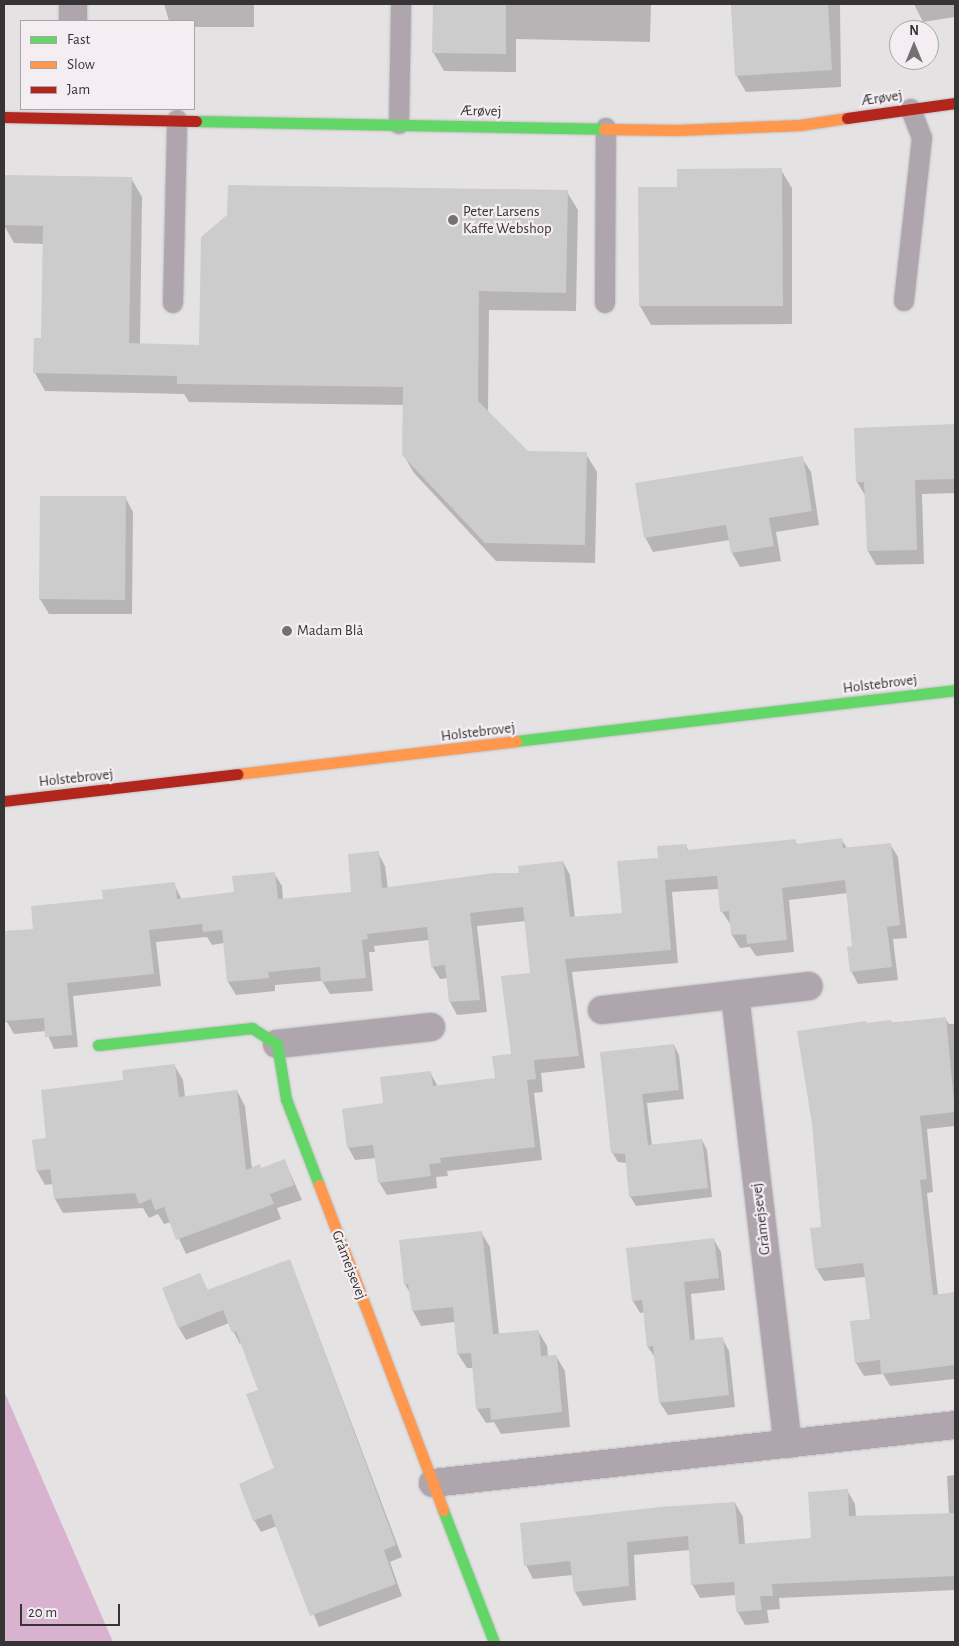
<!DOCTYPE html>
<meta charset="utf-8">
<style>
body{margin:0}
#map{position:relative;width:959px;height:1646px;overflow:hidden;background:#e5e2e4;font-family:"Alegreya Sans",sans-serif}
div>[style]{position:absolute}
.forest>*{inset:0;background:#d9b2cf}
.shadow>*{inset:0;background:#0003}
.building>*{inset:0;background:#ccc}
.roads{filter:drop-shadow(0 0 1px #c1c0c1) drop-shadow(0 0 1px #c1c0c1)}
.lane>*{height:20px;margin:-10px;padding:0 10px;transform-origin:10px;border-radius:10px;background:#afa6ad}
.street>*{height:28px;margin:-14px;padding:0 14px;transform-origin:14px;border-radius:14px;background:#afa6ad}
.fast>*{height:11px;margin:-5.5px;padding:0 5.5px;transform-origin:5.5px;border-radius:5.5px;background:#63d668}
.slow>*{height:11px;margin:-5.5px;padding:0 5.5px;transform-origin:5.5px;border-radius:5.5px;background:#ff974d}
.jam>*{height:11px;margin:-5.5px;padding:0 5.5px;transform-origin:5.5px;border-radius:5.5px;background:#b3261e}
.dots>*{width:14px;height:14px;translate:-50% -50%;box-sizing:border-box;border:2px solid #f4eef2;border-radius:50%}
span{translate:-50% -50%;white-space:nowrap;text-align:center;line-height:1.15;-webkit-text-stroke:4.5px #f4eef2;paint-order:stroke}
.street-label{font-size:15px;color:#373436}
.poi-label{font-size:15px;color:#373436}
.left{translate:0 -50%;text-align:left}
.frame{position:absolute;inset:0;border:5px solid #373436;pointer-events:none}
.legend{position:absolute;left:20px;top:20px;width:175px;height:90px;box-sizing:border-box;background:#f4eef2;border:1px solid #a8a4a7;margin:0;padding:6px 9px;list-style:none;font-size:15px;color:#373436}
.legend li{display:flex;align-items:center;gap:10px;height:25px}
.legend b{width:25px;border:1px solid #a8a4a7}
.north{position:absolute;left:889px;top:20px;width:50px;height:50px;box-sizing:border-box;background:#f4eef2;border:1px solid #a8a4a7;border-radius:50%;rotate:0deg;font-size:14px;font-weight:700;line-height:20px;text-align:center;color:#373436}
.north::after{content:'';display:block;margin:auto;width:18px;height:22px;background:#747173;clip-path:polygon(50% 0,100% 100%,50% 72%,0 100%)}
.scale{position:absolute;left:20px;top:1604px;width:100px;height:22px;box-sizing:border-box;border:2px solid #373436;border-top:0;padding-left:6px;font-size:15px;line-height:18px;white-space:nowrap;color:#373436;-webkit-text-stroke:4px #f4eef2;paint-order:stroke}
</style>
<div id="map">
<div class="forest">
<i style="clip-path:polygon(4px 1391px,113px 1642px,4px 1642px)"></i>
</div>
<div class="shadow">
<i style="clip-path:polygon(164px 4px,254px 4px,254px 27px,194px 27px,194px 21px,169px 21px)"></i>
<i style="clip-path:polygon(434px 4px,651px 4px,650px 42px,516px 39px,516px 72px,444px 71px,433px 52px)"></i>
<i style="clip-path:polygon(731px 4px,840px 4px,841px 87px,746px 92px,736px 75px)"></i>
<i style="clip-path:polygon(914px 4px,955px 4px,955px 17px,923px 22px)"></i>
<i style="clip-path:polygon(781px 170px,792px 188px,792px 324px,651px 325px,640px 306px,640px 188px,678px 188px)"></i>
<i style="clip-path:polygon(4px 176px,131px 178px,142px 197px,140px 344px,200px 346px,567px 192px,578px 210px,576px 311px,489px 310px,488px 413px,528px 453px,586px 454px,597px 472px,595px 563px,496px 561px,414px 473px,403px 454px,404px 405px,189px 402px,184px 394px,45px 391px,35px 373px,42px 339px,44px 244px,14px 243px,4px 225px)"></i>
<i style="clip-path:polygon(955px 426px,955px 493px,922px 494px,924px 564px,876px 565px,868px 551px,866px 497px,857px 482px,855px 429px)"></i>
<i style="clip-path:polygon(802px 458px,811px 472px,819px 525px,776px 532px,781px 561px,740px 567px,732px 553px,730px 540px,653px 552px,645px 537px)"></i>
<i style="clip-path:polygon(41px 497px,125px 497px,133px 512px,132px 614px,49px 614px,40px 599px)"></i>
<i style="clip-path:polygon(841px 839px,847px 848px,890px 844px,898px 857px,907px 938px,893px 939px,898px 980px,858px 984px,851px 971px,854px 947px,848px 893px,789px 900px,794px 952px,756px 956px,750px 947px,740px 948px,732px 935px,731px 925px,722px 912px,719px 889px,672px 892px,678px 963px,572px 972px,585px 1068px,541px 1073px,543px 1092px,534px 1093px,542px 1160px,447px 1171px,448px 1176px,436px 1177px,437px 1188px,387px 1195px,379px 1182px,376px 1158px,355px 1160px,348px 1147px,385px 1104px,430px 1072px,438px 1087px,497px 1079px,513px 1055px,532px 974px,526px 921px,477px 926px,487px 1012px,457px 1015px,450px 1002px,448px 978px,440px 979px,432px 966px,429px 940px,374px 946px,375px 952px,369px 952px,373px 991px,330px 994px,322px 981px,275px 985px,275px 991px,236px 995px,228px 982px,224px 943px,212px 945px,207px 937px,156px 942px,161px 986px,73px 996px,78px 1047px,54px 1049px,46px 1031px,14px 1034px,7px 1022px,4px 1022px,4px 932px,34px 930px,105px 900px,174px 884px,182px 900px,235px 894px,274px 873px,282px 886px,283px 900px,353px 894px,378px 853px,385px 866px,388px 889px,520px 874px,563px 862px,570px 875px,575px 918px,623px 914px,659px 859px,686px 846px,689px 851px,795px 841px,798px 845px)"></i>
<i style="clip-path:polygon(945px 1018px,949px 1024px,955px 1024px,955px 1126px,927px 1129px,933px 1192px,927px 1193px,938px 1295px,953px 1294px,955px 1298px,955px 1379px,890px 1386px,883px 1374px,864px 1376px,856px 1363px,871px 1320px,866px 1277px,824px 1281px,816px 1268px,866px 1025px)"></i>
<i style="clip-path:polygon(674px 1045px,679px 1055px,684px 1099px,647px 1103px,652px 1146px,702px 1140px,707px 1150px,712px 1197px,636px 1206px,630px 1196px,627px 1163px,618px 1162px,612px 1152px,602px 1053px)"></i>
<i style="clip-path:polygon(174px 1065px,183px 1080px,185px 1097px,237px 1091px,245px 1106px,252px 1169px,262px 1170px,285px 1161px,302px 1200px,277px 1208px,281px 1219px,186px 1254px,171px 1222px,164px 1224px,158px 1214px,149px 1218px,143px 1208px,63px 1213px,55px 1199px,53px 1184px,45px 1185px,37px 1171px,48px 1139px,125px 1081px)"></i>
<i style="clip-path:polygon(481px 1232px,490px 1247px,499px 1335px,538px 1331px,547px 1346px,548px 1357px,556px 1356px,565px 1371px,570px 1427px,501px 1434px,494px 1422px,486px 1423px,477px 1409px,473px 1368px,467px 1368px,458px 1354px,455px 1322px,421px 1326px,413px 1311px,411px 1295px,405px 1284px)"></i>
<i style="clip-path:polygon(714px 1240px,721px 1252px,725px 1290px,691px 1294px,695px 1341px,722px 1338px,729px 1351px,735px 1407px,668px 1415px,660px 1403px,656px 1359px,648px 1347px,645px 1312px,640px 1313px,633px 1301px)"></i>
<i style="clip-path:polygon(290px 1260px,402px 1557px,390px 1562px,402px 1596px,319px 1627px,277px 1526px,261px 1532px,254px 1520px,276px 1469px,260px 1390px,242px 1343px,240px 1344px,229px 1323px,186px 1340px,179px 1328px,200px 1275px,208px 1291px)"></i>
<i style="clip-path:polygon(955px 1475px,955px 1590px,779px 1598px,780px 1609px,767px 1610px,769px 1623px,745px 1625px,737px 1611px,736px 1595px,700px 1598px,692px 1584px,690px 1550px,634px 1555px,636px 1600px,583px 1606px,575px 1592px,573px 1575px,533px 1579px,526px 1565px,735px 1503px,743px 1517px,745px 1545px,812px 1540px,847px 1490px,855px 1504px,856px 1517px,949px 1514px,947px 1476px)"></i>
</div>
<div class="building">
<i style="clip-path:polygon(433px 4px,506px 4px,506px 54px,432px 53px)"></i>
<i style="clip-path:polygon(731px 4px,828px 4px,832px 70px,735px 76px)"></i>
<i style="clip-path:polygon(782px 168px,783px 306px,639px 306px,638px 187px,677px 187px,677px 169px)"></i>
<i style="clip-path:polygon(4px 175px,132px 177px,129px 343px,199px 345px,201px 237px,227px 215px,228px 185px,568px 190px,566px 293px,479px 291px,478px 401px,528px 451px,587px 452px,585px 545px,485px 543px,402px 455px,403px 387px,177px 384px,177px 376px,33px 373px,34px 338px,41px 338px,43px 226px,4px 225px)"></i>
<i style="clip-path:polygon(955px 424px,955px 479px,915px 480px,917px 550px,867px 551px,864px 482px,856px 482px,854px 428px)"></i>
<i style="clip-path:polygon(803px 456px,812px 511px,769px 518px,774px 546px,731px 553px,726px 525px,644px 538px,635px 483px)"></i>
<i style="clip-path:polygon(40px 496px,126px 496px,125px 600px,39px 599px)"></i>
<i style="clip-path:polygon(842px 838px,843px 848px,891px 843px,900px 925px,887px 927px,892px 967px,850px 972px,847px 947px,852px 946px,845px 880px,782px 888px,787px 940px,747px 944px,746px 934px,731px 935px,729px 911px,720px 912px,717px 876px,665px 880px,671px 950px,565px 959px,579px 1056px,534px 1060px,536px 1079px,527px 1080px,535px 1147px,440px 1158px,441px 1163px,429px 1164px,431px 1176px,378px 1183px,373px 1145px,347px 1148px,342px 1109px,383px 1103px,380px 1077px,431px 1071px,433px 1086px,495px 1078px,492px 1056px,511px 1054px,501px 976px,530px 973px,523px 907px,470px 913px,480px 1000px,449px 1002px,445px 965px,431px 967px,427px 927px,367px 934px,368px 939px,362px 940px,366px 978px,321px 982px,320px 967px,268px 972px,269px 978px,227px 982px,222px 930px,203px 932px,202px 924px,149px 930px,154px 974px,67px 983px,72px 1035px,45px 1037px,44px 1018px,5px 1021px,4px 931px,33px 929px,31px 906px,103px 899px,102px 890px,175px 882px,177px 899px,234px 892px,232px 876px,275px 872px,278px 899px,351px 892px,348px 854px,379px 851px,382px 888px,494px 873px,519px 873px,518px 866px,563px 861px,570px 917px,622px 913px,617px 861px,658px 858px,657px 846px,687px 844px,687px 850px,796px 839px,796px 844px)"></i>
<i style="clip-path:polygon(946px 1017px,955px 1112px,920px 1116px,927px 1179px,920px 1180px,933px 1295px,955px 1292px,955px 1365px,881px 1374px,880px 1360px,855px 1363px,850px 1321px,870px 1319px,863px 1263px,815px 1269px,810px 1228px,821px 1227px,812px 1124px,797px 1031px,866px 1021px,866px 1023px,891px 1020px,892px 1023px)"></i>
<i style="clip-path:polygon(674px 1044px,679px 1090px,642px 1094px,648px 1145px,702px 1139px,708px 1188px,629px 1197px,625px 1154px,611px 1153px,600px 1052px)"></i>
<i style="clip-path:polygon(175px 1064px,179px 1097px,237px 1090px,246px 1170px,260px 1164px,261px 1168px,285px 1159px,294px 1185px,270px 1194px,274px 1204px,176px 1240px,164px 1207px,155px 1210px,151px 1199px,139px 1204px,135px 1193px,54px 1199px,50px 1169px,36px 1171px,32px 1140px,46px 1138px,41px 1090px,123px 1080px,122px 1070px)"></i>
<i style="clip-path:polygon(482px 1231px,493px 1334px,539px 1330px,541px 1356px,557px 1355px,562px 1412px,491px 1420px,490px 1408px,476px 1409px,471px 1353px,457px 1354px,453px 1307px,412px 1311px,408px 1284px,404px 1285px,399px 1240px)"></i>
<i style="clip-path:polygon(714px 1238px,719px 1278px,684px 1282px,690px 1340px,723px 1337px,729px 1395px,659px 1403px,653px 1346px,647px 1347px,642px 1300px,632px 1301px,626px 1248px)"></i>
<i style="clip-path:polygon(290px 1259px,396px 1545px,384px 1550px,396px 1584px,310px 1616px,271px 1514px,253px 1521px,239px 1484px,274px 1468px,246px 1394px,258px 1390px,236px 1331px,232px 1333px,223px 1310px,178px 1328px,162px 1288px,200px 1273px,207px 1290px)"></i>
<i style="clip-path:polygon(848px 1489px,849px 1516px,955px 1513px,955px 1576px,772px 1584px,773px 1596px,760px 1596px,762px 1610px,736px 1612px,734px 1582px,691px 1585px,688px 1536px,627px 1542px,629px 1586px,574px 1592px,570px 1561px,524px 1566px,520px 1523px,660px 1507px,735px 1502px,739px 1544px,811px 1538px,808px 1492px)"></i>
</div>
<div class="roads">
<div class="lane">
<i style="left:399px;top:124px;width:120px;rotate:-89deg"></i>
<i style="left:904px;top:301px;width:164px;rotate:-83.7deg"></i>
<i style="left:922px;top:138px;width:31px;rotate:-111deg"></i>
<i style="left:173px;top:303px;width:183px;rotate:-88.7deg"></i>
<i style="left:605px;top:303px;width:175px;rotate:-89.7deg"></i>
</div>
<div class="street">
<i style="left:73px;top:21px;width:17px;rotate:-90deg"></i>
<i style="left:735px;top:995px;width:452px;rotate:83.3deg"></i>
<i style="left:602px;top:1010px;width:208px;rotate:-6.6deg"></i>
<i style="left:277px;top:1044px;width:155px;rotate:-6.3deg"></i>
<i style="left:433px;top:1483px;width:525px;rotate:-6.34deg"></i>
</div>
<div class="fast">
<i style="left:196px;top:121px;width:408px;rotate:1.1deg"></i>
<i style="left:516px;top:741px;width:442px;rotate:-6.6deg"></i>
<i style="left:98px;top:1045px;width:155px;rotate:-6.3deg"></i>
<i style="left:252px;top:1028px;width:30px;rotate:33deg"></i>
<i style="left:277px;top:1044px;width:56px;rotate:80.7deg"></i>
<i style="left:286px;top:1099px;width:92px;rotate:69deg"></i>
<i style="left:443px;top:1510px;width:142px;rotate:68.9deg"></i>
</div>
<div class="slow">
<i style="left:604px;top:129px;width:73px;rotate:0.8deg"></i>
<i style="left:677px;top:130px;width:123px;rotate:-2.3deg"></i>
<i style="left:800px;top:125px;width:48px;rotate:-8.5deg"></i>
<i style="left:237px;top:774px;width:281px;rotate:-6.7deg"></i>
<i style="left:319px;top:1185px;width:348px;rotate:69.1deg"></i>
</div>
<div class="jam">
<i style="left:4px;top:117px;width:192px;rotate:1.2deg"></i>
<i style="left:847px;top:118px;width:109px;rotate:-7.9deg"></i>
<i style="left:4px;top:801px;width:235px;rotate:-6.6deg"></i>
</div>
</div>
<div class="dots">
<i style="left:453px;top:220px;background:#747173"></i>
<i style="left:287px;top:631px;background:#747173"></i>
</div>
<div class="street-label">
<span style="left:882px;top:98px;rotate:-8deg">Ærøvej</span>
<span style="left:481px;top:111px;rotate:1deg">Ærøvej</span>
<span style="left:880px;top:684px;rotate:-7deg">Holstebrovej</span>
<span style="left:478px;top:732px;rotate:-7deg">Holstebrovej</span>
<span style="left:76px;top:778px;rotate:-6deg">Holstebrovej</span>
<span style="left:761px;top:1219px;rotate:-97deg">Gråmejsevej</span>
<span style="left:349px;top:1265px;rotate:69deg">Gråmejsevej</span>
</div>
<div class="poi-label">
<span class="left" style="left:463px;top:220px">Peter Larsens<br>Kaffe Webshop</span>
<span class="left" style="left:297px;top:631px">Madam Blå</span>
</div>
<div class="frame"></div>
<ul class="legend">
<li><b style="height:6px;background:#63d668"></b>Fast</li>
<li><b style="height:6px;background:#ff974d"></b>Slow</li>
<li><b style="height:6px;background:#b3261e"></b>Jam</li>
</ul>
<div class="north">N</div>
<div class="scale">20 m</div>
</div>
